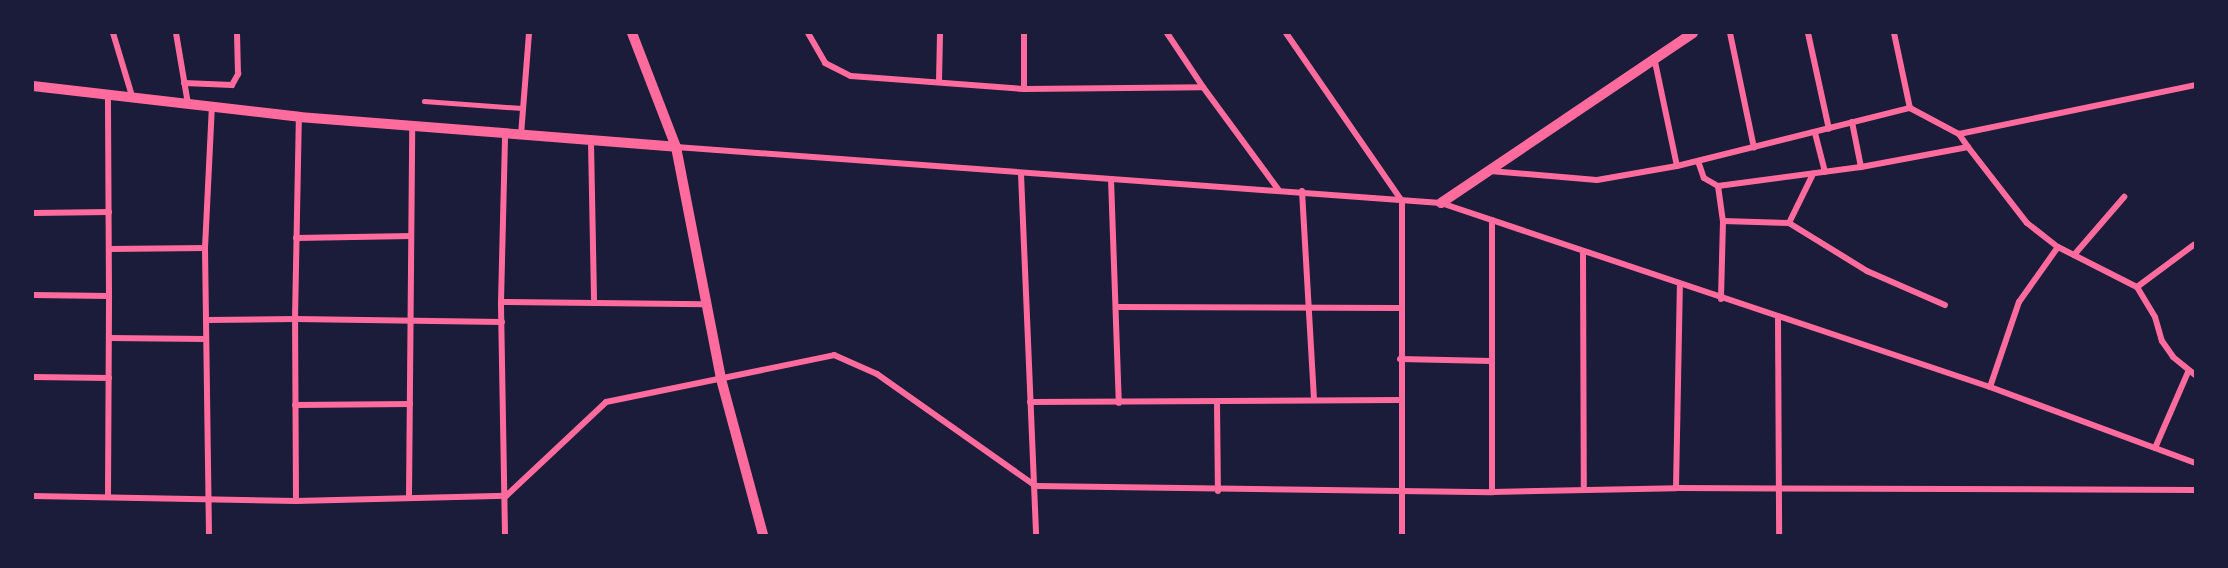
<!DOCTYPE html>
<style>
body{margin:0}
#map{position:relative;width:2228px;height:568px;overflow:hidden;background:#1b1b3a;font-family:"Work Sans",sans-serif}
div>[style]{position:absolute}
.service>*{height:4.5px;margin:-2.25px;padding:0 2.25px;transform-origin:2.25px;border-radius:2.25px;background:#ff6b9d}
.minor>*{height:6px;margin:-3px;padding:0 3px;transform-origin:3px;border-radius:3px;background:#ff6b9d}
.tertiary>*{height:10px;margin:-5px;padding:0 5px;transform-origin:5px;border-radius:5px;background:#ff6b9d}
span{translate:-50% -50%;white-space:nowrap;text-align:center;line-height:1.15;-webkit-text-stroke:5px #1b1b3a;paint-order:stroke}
.frame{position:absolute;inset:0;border:34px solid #1b1b3a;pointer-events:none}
</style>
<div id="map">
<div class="service">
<i style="left:424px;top:101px;width:98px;rotate:4.1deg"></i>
</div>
<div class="minor">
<i style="left:113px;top:33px;width:66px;rotate:73.2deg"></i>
<i style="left:176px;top:33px;width:72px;rotate:80.4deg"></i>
<i style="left:808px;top:33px;width:34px;rotate:60deg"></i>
<i style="left:825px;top:63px;width:29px;rotate:27deg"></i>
<i style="left:851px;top:76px;width:173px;rotate:4.3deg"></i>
<i style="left:1024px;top:33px;width:56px;rotate:90deg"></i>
<i style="left:1024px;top:89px;width:179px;rotate:-0.6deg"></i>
<i style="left:1203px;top:87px;width:127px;rotate:53.7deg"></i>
<i style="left:1167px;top:33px;width:65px;rotate:56.3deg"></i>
<i style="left:1286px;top:33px;width:204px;rotate:55.4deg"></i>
<i style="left:1402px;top:201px;width:334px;rotate:90deg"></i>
<i style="left:1730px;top:33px;width:117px;rotate:78.2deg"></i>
<i style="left:1808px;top:33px;width:98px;rotate:77.7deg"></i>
<i style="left:1894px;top:33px;width:77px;rotate:78deg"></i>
<i style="left:1910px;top:108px;width:55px;rotate:28deg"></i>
<i style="left:1959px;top:134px;width:241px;rotate:-11.7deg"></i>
<i style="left:1654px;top:57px;width:111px;rotate:78.1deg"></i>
<i style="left:939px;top:82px;width:49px;rotate:-88.8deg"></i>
<i style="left:184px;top:83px;width:48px;rotate:2.4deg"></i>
<i style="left:232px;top:85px;width:13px;rotate:-61deg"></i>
<i style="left:238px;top:74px;width:41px;rotate:-91.4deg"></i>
<i style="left:1852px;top:122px;width:46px;rotate:78.7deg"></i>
<i style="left:1815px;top:133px;width:40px;rotate:75.6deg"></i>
<i style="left:521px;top:135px;width:102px;rotate:-85.5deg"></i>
<i style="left:591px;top:142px;width:160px;rotate:88.9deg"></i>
<i style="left:676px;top:147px;width:767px;rotate:4.19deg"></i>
<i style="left:1441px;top:203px;width:579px;rotate:18.53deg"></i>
<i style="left:1990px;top:387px;width:219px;rotate:20.3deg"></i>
<i style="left:1968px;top:147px;width:96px;rotate:52.2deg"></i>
<i style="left:2027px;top:223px;width:39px;rotate:38deg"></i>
<i style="left:2058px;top:247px;width:89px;rotate:26.9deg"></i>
<i style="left:2137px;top:287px;width:35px;rotate:59deg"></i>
<i style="left:2155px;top:317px;width:25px;rotate:74deg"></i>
<i style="left:2162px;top:341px;width:19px;rotate:55deg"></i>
<i style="left:2173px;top:357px;width:28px;rotate:39deg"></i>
<i style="left:1698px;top:161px;width:18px;rotate:71deg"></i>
<i style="left:1704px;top:178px;width:16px;rotate:30deg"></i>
<i style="left:1718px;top:186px;width:35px;rotate:82deg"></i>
<i style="left:1723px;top:221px;width:78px;rotate:91.5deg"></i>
<i style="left:1490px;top:171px;width:107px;rotate:4.8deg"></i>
<i style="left:1597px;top:180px;width:81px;rotate:-9.9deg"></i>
<i style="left:1677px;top:166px;width:240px;rotate:-14deg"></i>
<i style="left:1021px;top:174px;width:361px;rotate:87.6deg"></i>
<i style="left:1111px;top:179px;width:224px;rotate:88deg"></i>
<i style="left:1718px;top:186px;width:144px;rotate:-7.6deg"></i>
<i style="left:1861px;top:167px;width:109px;rotate:-10.6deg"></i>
<i style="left:1968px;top:147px;width:16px;rotate:-125deg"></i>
<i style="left:1302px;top:191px;width:209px;rotate:86.7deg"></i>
<i style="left:33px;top:213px;width:76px;rotate:-0.8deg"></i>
<i style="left:1723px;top:221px;width:66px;rotate:1.7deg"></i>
<i style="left:1789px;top:223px;width:92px;rotate:31.6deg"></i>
<i style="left:1867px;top:271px;width:85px;rotate:23.6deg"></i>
<i style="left:1789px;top:223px;width:55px;rotate:-63.9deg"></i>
<i style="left:296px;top:238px;width:115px;rotate:-1deg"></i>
<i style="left:109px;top:249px;width:96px;rotate:-0.6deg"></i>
<i style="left:1583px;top:252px;width:238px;rotate:89.8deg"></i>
<i style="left:2074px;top:255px;width:77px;rotate:-49.2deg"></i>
<i style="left:2137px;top:287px;width:72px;rotate:-36.6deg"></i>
<i style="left:33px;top:295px;width:76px;rotate:0.8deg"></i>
<i style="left:109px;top:296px;width:202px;rotate:-90.3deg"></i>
<i style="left:501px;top:302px;width:204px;rotate:0.6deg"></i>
<i style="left:1116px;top:307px;width:283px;rotate:0.2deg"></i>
<i style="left:1778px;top:318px;width:217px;rotate:89.7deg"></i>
<i style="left:207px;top:320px;width:88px;rotate:-0.7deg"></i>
<i style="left:295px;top:319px;width:202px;rotate:-88.9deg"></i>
<i style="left:109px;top:338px;width:97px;rotate:0.6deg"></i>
<i style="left:1400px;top:359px;width:91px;rotate:1.3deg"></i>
<i style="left:33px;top:377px;width:76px;rotate:0.8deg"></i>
<i style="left:1990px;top:387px;width:90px;rotate:-71.2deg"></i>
<i style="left:2019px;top:302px;width:67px;rotate:-54.7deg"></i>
<i style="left:1030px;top:402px;width:370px;rotate:-0.3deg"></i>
<i style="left:1217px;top:402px;width:89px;rotate:89.4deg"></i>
<i style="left:295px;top:405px;width:115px;rotate:-0.5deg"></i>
<i style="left:2155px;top:448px;width:83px;rotate:-66.5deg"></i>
<i style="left:1676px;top:488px;width:202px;rotate:-88.9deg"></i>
<i style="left:1492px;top:492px;width:272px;rotate:-90deg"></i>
<i style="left:108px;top:495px;width:199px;rotate:-89.7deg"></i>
<i style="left:33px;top:496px;width:263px;rotate:1.1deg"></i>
<i style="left:296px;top:501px;width:210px;rotate:-1.4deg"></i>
<i style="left:506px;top:496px;width:137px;rotate:-43.2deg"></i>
<i style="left:606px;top:402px;width:233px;rotate:-11.6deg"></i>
<i style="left:834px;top:355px;width:47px;rotate:23.8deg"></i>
<i style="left:877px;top:374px;width:194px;rotate:35.2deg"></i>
<i style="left:1036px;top:486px;width:456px;rotate:0.8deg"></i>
<i style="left:1492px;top:492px;width:184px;rotate:-1.2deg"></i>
<i style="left:1676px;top:488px;width:519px;rotate:0.22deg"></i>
<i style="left:409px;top:498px;width:371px;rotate:-89.5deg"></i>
<i style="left:296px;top:501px;width:182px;rotate:-90.3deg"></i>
<i style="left:295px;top:319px;width:207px;rotate:0.8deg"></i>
<i style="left:209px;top:535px;width:287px;rotate:-90.8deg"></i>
<i style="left:205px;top:248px;width:142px;rotate:-87.2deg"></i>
<i style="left:505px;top:535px;width:233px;rotate:-91deg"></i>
<i style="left:501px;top:302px;width:168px;rotate:-88.6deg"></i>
</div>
<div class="tertiary">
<i style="left:632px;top:33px;width:122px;rotate:68.9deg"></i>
<i style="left:676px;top:147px;width:236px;rotate:79deg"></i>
<i style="left:721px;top:379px;width:162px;rotate:74.9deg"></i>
<i style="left:33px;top:86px;width:268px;rotate:6.6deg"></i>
<i style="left:299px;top:117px;width:378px;rotate:4.5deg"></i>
<i style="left:1441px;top:203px;width:304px;rotate:-34deg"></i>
</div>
<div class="frame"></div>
</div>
